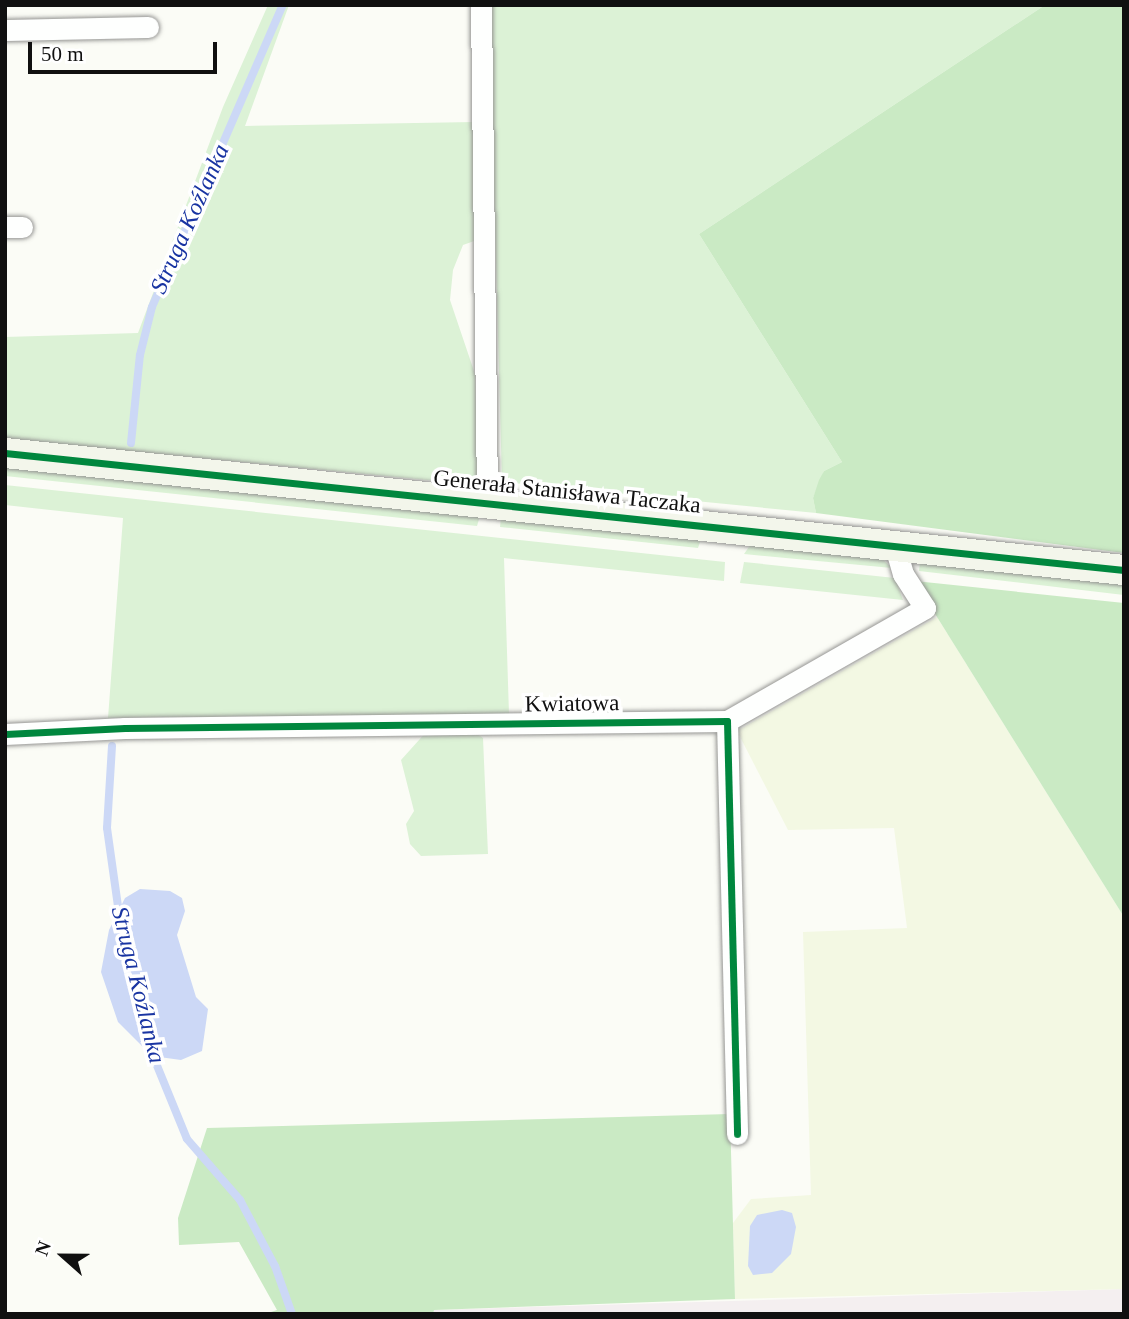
<!DOCTYPE html>
<meta charset="utf-8">
<style>
body{margin:0}
#map{position:relative;width:1129px;height:1319px;overflow:hidden;background:#fbfcf6;font-family:"Times New Roman",serif}
div>[style]{position:absolute}
.industrial>*{inset:0;background:#f4eff0}
.farmland>*{inset:0;background:#f3f8e3}
.green>*{inset:0;background:#dcf2d6}
.forest>*{inset:0;background:#caeac4}
.water>*{inset:0;background:#ccd8f6}
.stream>*{height:8px;margin:-4px;padding:0 4px;transform-origin:4px;border-radius:4px;background:#ccd8f6}
.roads{filter:drop-shadow(0 0 2px #969694) drop-shadow(0 0 2px #969694)}
.street>*{height:21px;margin:-10.5px;padding:0 10.5px;transform-origin:10.5px;border-radius:10.5px;background:#fefffe}
.secondary>*{height:30px;margin:-15px;padding:0 15px;transform-origin:15px;border-radius:15px;background:#f3f6eb}
.cycleway>*{height:7px;margin:-3.5px;padding:0 3.5px;transform-origin:3.5px;border-radius:3.5px;background:#00873e}
span{translate:-50% -50%;white-space:nowrap;text-align:center;line-height:1.15;-webkit-text-stroke:7px #fff;paint-order:stroke}
.street-label{font-size:23px;color:#101010}
.water-label{font-size:24px;color:#1934a2;font-style:italic}
.frame{position:absolute;inset:0;border:7px solid #101010;pointer-events:none}
.north{position:absolute;left:28px;top:1221px;width:70px;height:70px;-webkit-text-stroke:5px #fff;paint-order:stroke;rotate:291deg;font-size:19px;font-weight:700;line-height:28px;text-align:center;color:#101010}
.north::after{content:'';display:block;margin:auto;width:24px;height:32px;background:#101010;clip-path:polygon(50% 0,100% 100%,50% 72%,0 100%)}
.scale{position:absolute;left:28px;top:42px;width:189px;height:32px;box-sizing:border-box;border:4px solid #101010;border-top:0;padding-left:9px;font-size:21px;line-height:24px;white-space:nowrap;color:#101010;-webkit-text-stroke:5px #fff;paint-order:stroke}
</style>
<div id="map">
<div class="industrial">
<i style="clip-path:polygon(1124px 1289px,1124px 1314px,433px 1314px,434px 1310px)"></i>
</div>
<div class="farmland">
<i style="clip-path:polygon(937px 617px,1124px 917px,1124px 1289px,735px 1299px,733px 1223px,751px 1199px,811px 1195px,803px 932px,907px 928px,894px 828px,788px 830px,737px 731px)"></i>
</div>
<div class="green">
<i style="clip-path:polygon(268px 5px,289px 5px,245px 126px,474px 122px,477px 240px,463px 245px,453px 270px,450px 300px,475px 374px,478px 477px,468px 484px,5px 439px,5px 337px,138px 333px,223px 107px)"></i>
<i style="clip-path:polygon(489px 5px,1045px 5px,699px 234px,842px 462px,824px 471px,813px 498px,816px 513px,502px 482px)"></i>
<i style="clip-path:polygon(5px 467px,480px 516px,477px 526px,5px 476px)"></i>
<i style="clip-path:polygon(5px 485px,725px 562px,724px 581px,504px 558px,509px 714px,108px 718px,123px 518px,5px 505px)"></i>
<i style="clip-path:polygon(501px 518px,701px 539px,698px 548px,500px 527px)"></i>
<i style="clip-path:polygon(751px 544px,881px 558px,892px 568px,744px 554px)"></i>
<i style="clip-path:polygon(744px 562px,895px 578px,903px 600px,740px 583px)"></i>
<i style="clip-path:polygon(920px 562px,1124px 585px,1124px 595px,919px 571px)"></i>
<i style="clip-path:polygon(470px 729px,483px 738px,488px 854px,421px 856px,410px 844px,406px 824px,414px 811px,401px 760px,428px 730px)"></i>
</div>
<div class="forest">
<i style="clip-path:polygon(1045px 5px,1124px 5px,1124px 553px,816px 513px,813px 498px,819px 480px,824px 471px,842px 462px,699px 234px)"></i>
<i style="clip-path:polygon(915px 581px,1124px 603px,1124px 917px,937px 617px)"></i>
<i style="clip-path:polygon(730px 1114px,735px 1299px,434px 1310px,433px 1314px,265px 1314px,277px 1310px,239px 1242px,179px 1245px,178px 1218px,207px 1128px)"></i>
</div>
<div class="water">
<i style="clip-path:polygon(140px 889px,170px 891px,182px 898px,185px 911px,177px 935px,196px 997px,208px 1009px,202px 1051px,181px 1060px,152px 1056px,118px 1022px,101px 972px,109px 930px,125px 898px)"></i>
<i style="clip-path:polygon(782px 1210px,792px 1213px,796px 1227px,791px 1254px,772px 1273px,753px 1275px,748px 1266px,750px 1226px,757px 1215px)"></i>
</div>
<div class="stream">
<i style="left:131px;top:443px;width:88px;rotate:-84.2deg"></i>
<i style="left:140px;top:355px;width:49px;rotate:-76deg"></i>
<i style="left:152px;top:307px;width:329px;rotate:-66.6deg"></i>
<i style="left:112px;top:746px;width:82px;rotate:93.5deg"></i>
<i style="left:107px;top:828px;width:94px;rotate:82deg"></i>
<i style="left:149px;top:1046px;width:100px;rotate:67.8deg"></i>
<i style="left:187px;top:1139px;width:81px;rotate:49deg"></i>
<i style="left:240px;top:1200px;width:75px;rotate:62.1deg"></i>
<i style="left:275px;top:1266px;width:51px;rotate:70.5deg"></i>
</div>
<div class="roads">
<div class="street">
<i style="left:481px;top:5px;width:498px;rotate:89.3deg"></i>
<i style="left:5px;top:30px;width:143px;rotate:-1.2deg"></i>
<i style="left:5px;top:227px;width:17px"></i>
<i style="left:727px;top:721px;width:228px;rotate:-29.7deg"></i>
<i style="left:925px;top:608px;width:40px;rotate:-122.9deg"></i>
<i style="left:903px;top:574px;width:29px;rotate:-106deg"></i>
<i style="left:5px;top:734px;width:120px;rotate:-2.9deg"></i>
<i style="left:125px;top:728px;width:602px;rotate:-0.67deg"></i>
<i style="left:727px;top:721px;width:413px;rotate:88.6deg"></i>
</div>
<div class="secondary">
<i style="left:5px;top:453px;width:1125px;rotate:5.97deg"></i>
</div>
</div>
<div class="cycleway">
<i style="left:5px;top:453px;width:1125px;rotate:5.97deg"></i>
<i style="left:5px;top:734px;width:120px;rotate:-2.9deg"></i>
<i style="left:125px;top:728px;width:602px;rotate:-0.67deg"></i>
<i style="left:727px;top:721px;width:413px;rotate:88.6deg"></i>
</div>
<div class="street-label">
<span style="left:567px;top:492px;rotate:6deg">Generała Stanisława Taczaka</span>
<span style="left:572px;top:704px;rotate:-1deg">Kwiatowa</span>
</div>
<div class="water-label">
<span style="left:190px;top:219px;rotate:-66deg">Struga Koźlanka</span>
<span style="left:138px;top:985px;rotate:76deg">Struga Koźlanka</span>
</div>
<div class="frame"></div>
<div class="north">N</div>
<div class="scale">50 m</div>
</div>
